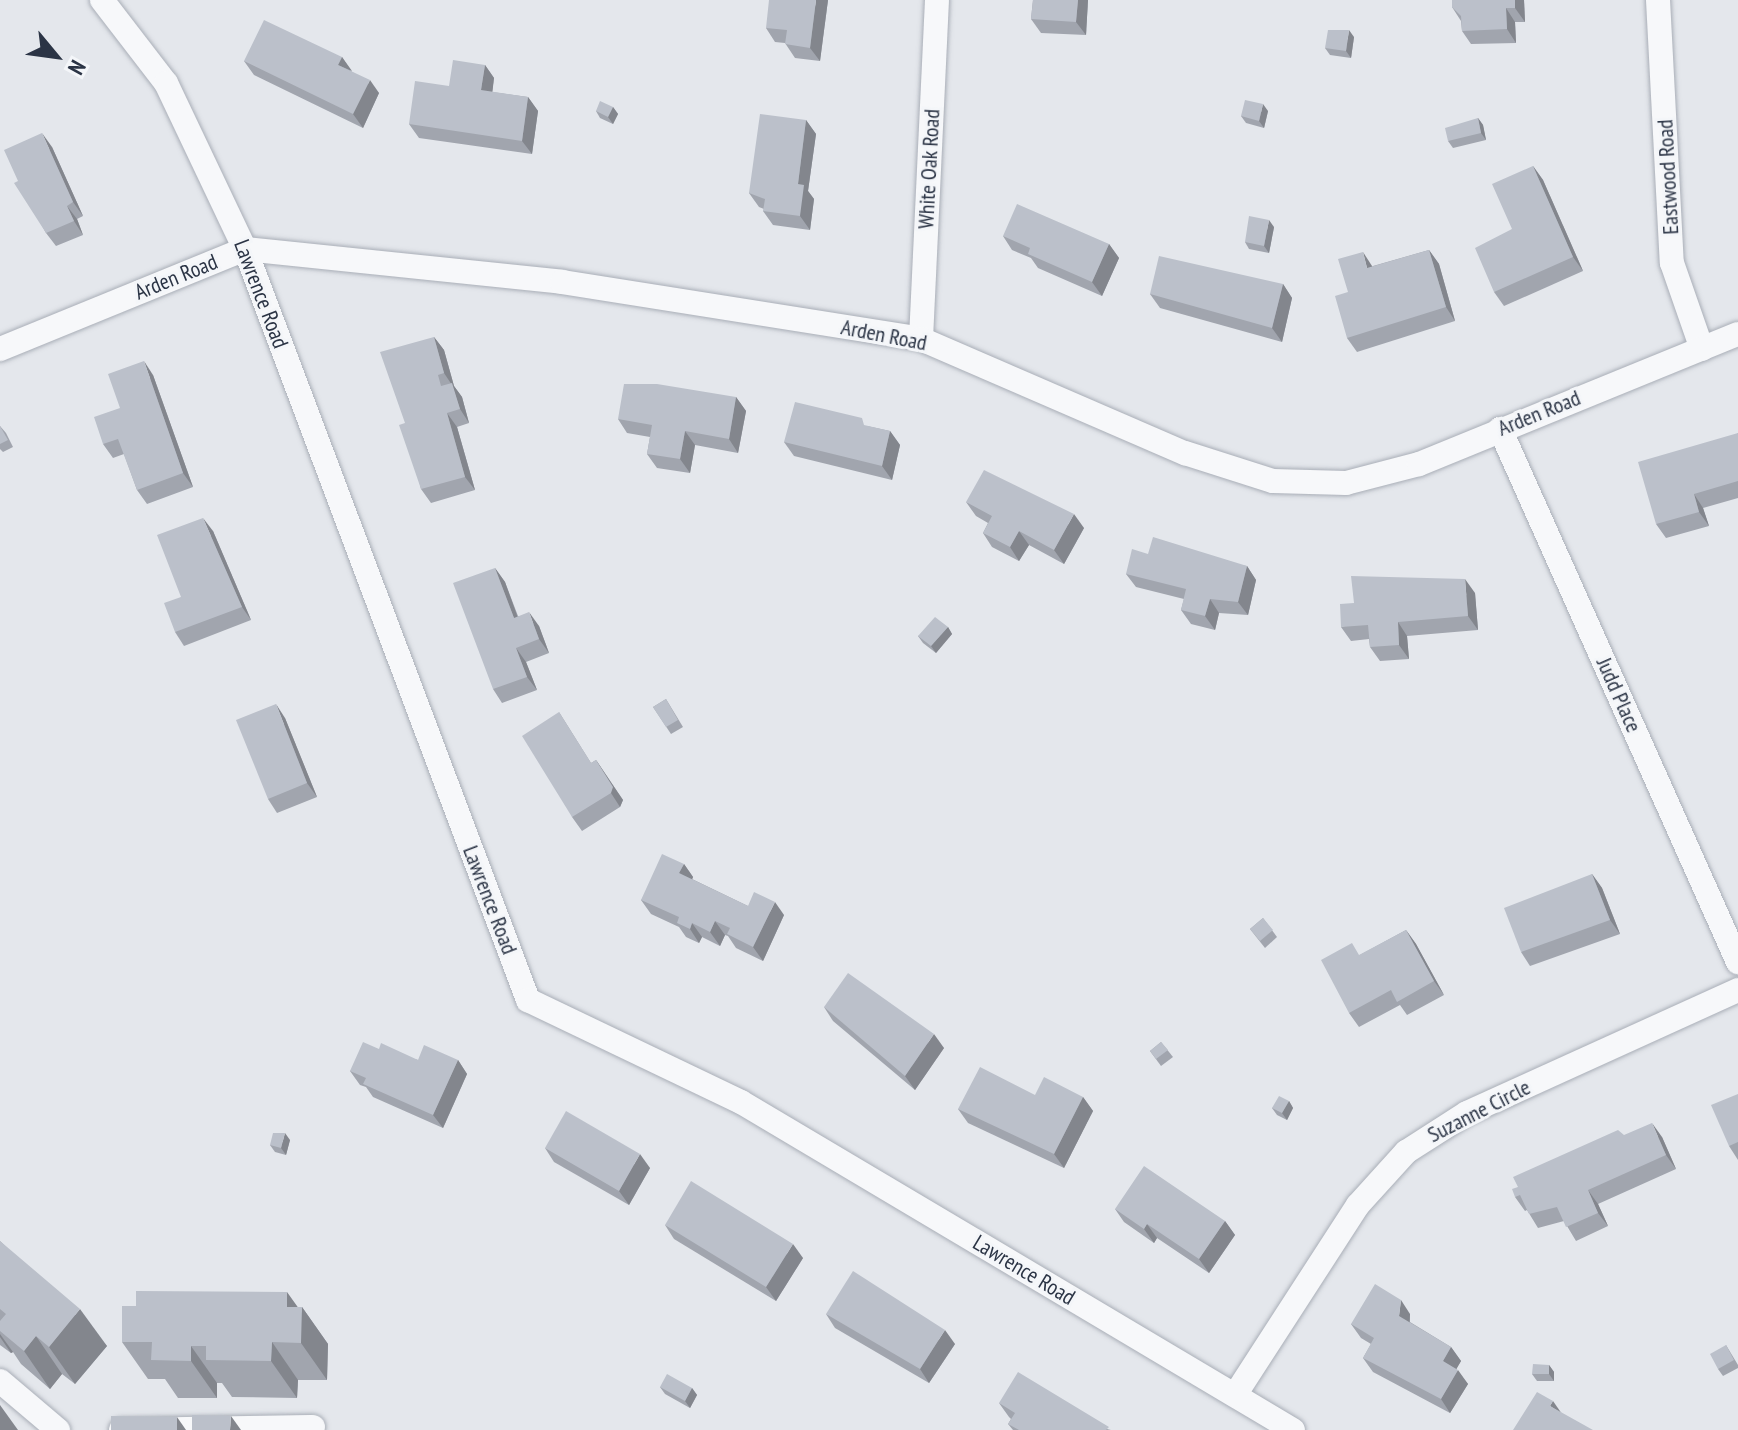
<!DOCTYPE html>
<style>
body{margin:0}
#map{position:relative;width:1738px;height:1430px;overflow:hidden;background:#e4e7ec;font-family:"PT Sans Narrow",sans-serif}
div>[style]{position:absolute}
.roads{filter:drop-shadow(0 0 2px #a9aeb7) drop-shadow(0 0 2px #a9aeb7)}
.street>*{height:24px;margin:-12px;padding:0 12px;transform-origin:12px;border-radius:12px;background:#f7f8fa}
.wall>*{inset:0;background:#a1a5ae}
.shaded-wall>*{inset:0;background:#83868d}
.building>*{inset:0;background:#bbc0ca}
span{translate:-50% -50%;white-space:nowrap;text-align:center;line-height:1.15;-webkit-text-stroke:6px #f4f6f9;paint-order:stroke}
.street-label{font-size:22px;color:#2b3445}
.north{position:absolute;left:16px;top:16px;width:80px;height:80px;-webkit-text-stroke:6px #f4f6f9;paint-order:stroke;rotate:119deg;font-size:22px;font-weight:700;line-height:32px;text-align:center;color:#2b3445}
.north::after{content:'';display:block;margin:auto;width:28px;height:36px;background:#2b3445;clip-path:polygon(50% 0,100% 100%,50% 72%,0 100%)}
</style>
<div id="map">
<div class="roads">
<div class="street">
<i style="left:102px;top:0;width:105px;rotate:52.4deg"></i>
<i style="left:166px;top:83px;width:184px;rotate:64.6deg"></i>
<i style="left:245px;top:249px;width:803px;rotate:69.35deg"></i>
<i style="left:528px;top:1000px;width:236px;rotate:25.6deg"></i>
<i style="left:741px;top:1102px;width:642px;rotate:30.72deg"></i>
<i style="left:1658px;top:0;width:263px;rotate:87deg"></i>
<i style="left:1672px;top:263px;width:91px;rotate:70.8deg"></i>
<i style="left:921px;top:339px;width:339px;rotate:-87.3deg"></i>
<i style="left:0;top:349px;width:265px;rotate:-22.2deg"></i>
<i style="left:245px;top:249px;width:319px;rotate:5.9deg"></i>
<i style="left:562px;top:282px;width:363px;rotate:9deg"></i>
<i style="left:921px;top:339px;width:288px;rotate:23.4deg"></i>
<i style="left:1185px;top:453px;width:92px;rotate:17.7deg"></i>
<i style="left:1273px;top:481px;width:73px;rotate:1.6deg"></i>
<i style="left:1346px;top:483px;width:75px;rotate:-14.6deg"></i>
<i style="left:1419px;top:464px;width:344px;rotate:-22.2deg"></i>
<i style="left:1500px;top:429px;width:584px;rotate:65.94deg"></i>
<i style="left:0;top:1381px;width:76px;rotate:40.2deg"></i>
<i style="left:1235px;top:1395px;width:226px;rotate:-57.1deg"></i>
<i style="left:1358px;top:1205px;width:72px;rotate:-47.8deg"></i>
<i style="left:1406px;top:1152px;width:72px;rotate:-32.6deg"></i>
<i style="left:1467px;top:1113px;width:298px;rotate:-24.4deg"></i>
<i style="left:121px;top:1430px;width:192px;rotate:-0.9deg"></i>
</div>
</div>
<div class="wall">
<i style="clip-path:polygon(828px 0,820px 61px,795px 58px,785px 43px,775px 42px,766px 28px)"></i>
<i style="clip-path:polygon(1033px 0,1088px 0,1086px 35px,1041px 33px,1031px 19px)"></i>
<i style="clip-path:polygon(1524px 0,1525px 22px,1515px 22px,1516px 43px,1471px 44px,1462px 31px,1461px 21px,1452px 7px)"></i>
<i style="clip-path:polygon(1354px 37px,1351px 58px,1330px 55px,1325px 48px)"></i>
<i style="clip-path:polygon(342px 57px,351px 71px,379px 93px,363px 128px,254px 75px,244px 61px)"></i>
<i style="clip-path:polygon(485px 65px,494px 78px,492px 92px,528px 97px,538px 111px,532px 154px,419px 138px,409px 124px,449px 86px)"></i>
<i style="clip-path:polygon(613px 107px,618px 114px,613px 124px,600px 118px,596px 111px)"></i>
<i style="clip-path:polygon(1268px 111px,1264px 128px,1246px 123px,1241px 116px)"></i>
<i style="clip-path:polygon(1478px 118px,1483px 125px,1486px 140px,1453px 148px,1448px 141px)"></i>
<i style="clip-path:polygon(806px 120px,816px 134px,808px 191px,814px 199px,810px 230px,773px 225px,763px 211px,764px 209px,759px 207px,749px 193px)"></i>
<i style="clip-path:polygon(52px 147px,83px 216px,77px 219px,83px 235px,56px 246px,46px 233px,18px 181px)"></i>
<i style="clip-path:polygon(1533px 166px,1543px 180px,1583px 271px,1504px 306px,1494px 292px,1512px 229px)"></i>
<i style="clip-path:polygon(1274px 227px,1269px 253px,1249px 249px,1245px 242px)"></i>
<i style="clip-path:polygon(1003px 236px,1109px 244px,1119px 258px,1102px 296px,1038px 268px,1031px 258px,1012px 250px)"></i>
<i style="clip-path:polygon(1429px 250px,1439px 264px,1455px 321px,1357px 352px,1347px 338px,1348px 292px,1373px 266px)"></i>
<i style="clip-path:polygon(1283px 284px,1292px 298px,1282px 342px,1160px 308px,1150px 294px)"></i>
<i style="clip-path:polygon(434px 337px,444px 350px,454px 386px,462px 397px,469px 423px,457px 427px,475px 490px,431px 503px,421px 489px,405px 423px)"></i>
<i style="clip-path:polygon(153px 375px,193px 487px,147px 504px,137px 490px,124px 454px,113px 458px,103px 444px)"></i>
<i style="clip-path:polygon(736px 397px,746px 411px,738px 453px,695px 445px,690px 473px,657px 468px,647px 454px,650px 437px,627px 433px,618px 419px)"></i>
<i style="clip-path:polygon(0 426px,6px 433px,13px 447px,3px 452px,0 449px)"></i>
<i style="clip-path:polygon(867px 426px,890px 431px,900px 445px,892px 480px,794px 456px,784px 442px)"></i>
<i style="clip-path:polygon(1738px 433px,1738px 498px,1703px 508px,1709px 526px,1666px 538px,1656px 524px)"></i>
<i style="clip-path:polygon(966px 502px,1084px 528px,1064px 564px,1029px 545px,1019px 561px,992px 547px,983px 533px,988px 523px,976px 516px)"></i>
<i style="clip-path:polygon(213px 531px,251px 620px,184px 646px,175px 632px,181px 597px)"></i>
<i style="clip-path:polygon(1148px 554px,1247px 566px,1256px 580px,1248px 615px,1219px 613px,1215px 630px,1191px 624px,1181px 610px,1184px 599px,1136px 587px,1126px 574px)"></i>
<i style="clip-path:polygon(495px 568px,505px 582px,518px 616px,539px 626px,549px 653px,526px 662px,537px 690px,502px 703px,493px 689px)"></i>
<i style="clip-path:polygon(1475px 593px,1478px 630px,1407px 636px,1409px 659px,1380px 661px,1370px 647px,1369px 639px,1351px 641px,1341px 627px)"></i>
<i style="clip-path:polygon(948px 627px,952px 634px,936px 653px,923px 643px,918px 636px)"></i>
<i style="clip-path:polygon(666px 699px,683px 727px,671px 734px,653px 707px)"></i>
<i style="clip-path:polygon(559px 712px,591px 763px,596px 760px,623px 800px,620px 807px,582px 831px,572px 817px)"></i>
<i style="clip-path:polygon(285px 718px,317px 797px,277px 813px,268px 799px)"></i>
<i style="clip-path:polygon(684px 864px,693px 877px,692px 879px,748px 906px,784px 915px,763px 961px,736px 948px,728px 936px,725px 935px,720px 946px,702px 937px,699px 943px,686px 937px,679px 927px,651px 914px,641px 900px)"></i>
<i style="clip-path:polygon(1592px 874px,1602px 888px,1620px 934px,1530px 966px,1521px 952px)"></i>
<i style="clip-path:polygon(1263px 918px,1277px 937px,1265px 948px,1250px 929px)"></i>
<i style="clip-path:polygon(1406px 930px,1416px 944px,1444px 995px,1407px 1015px,1400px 1005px,1359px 1027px,1349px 1013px,1360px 955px)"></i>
<i style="clip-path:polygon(824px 1007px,944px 1048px,915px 1090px,833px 1021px)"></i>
<i style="clip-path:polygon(1161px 1042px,1173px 1057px,1161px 1066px,1150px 1051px)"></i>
<i style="clip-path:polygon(379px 1049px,418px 1060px,458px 1060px,467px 1074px,443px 1128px,373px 1097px,366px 1087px,360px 1085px,350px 1071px)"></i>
<i style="clip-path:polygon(1738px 1094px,1738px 1160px,1729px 1146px)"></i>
<i style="clip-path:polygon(1035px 1095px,1083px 1097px,1093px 1111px,1064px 1168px,968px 1123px,958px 1109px)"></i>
<i style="clip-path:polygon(1289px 1101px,1293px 1108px,1287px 1120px,1277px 1115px,1272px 1108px)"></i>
<i style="clip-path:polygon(1624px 1135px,1662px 1137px,1676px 1169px,1598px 1204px,1608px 1226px,1576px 1241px,1564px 1221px,1538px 1228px,1527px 1210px,1525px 1211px,1515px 1197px,1518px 1187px)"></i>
<i style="clip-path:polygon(290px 1140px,286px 1155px,275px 1152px,270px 1145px)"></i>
<i style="clip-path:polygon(545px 1148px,650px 1168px,629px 1205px,554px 1162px)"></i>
<i style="clip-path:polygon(1115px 1209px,1225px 1221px,1235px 1235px,1209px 1273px,1157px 1238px,1154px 1243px,1124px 1222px)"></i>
<i style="clip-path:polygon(665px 1225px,803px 1258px,776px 1301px,674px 1239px)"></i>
<i style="clip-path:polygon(0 1241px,107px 1346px,75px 1384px,62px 1374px,50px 1389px,21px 1364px,13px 1352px,11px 1353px,0 1345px)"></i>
<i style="clip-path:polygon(297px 1307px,302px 1307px,328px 1344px,327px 1380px,298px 1380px,297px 1398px,232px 1397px,222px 1383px,217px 1383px,217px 1398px,178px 1398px,165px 1379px,148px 1379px,122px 1342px)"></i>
<i style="clip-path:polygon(826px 1314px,955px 1344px,929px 1383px,835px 1328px)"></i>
<i style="clip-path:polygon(1410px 1314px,1410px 1322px,1451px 1347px,1461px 1361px,1456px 1369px,1468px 1384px,1450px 1413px,1373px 1372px,1363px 1358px,1371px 1344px,1361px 1338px,1351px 1324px)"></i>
<i style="clip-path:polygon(1726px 1345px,1738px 1365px,1738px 1368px,1723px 1376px,1718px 1369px)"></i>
<i style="clip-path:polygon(1549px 1365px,1554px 1372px,1554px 1381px,1537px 1381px,1532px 1374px)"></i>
<i style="clip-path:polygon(660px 1387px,692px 1388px,697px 1395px,690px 1408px,665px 1394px)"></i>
<i style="clip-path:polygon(999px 1403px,1111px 1430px,1013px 1430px,1008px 1424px,1011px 1419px,1009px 1417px)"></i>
</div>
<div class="shaded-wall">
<i style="clip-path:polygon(816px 0,828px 0,820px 61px,810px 48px)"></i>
<i style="clip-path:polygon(1078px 0,1088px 0,1086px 35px,1076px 22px)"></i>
<i style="clip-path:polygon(1515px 0,1524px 0,1525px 22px,1515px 8px)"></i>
<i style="clip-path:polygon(1506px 8px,1515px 22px,1516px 43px,1507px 29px)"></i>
<i style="clip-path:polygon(1349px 30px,1354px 37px,1351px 58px,1346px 51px)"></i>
<i style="clip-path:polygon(342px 57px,352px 71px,338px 65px)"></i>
<i style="clip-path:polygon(485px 65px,494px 78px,491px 104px,481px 90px)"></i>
<i style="clip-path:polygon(370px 80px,379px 93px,363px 128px,353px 114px)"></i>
<i style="clip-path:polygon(528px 97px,538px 111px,532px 154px,522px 141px)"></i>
<i style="clip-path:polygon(1263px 104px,1268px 111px,1264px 128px,1259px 121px)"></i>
<i style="clip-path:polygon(613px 107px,618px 114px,613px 124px,608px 117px)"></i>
<i style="clip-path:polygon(1478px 118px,1483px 125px,1486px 140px,1481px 133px)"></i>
<i style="clip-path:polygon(806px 120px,816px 134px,808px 191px,814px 199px,810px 230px,800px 216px,798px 184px)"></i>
<i style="clip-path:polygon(42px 133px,52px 147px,83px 216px,73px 202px)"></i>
<i style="clip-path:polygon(1533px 166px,1543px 180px,1583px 271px,1573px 257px)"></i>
<i style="clip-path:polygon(67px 206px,77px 219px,83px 235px,74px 221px)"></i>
<i style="clip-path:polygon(1269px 220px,1274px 227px,1269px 253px,1264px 246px)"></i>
<i style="clip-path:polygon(1109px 244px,1119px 258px,1102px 296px,1092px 282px)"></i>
<i style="clip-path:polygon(1429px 250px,1439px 264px,1455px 321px,1446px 307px)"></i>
<i style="clip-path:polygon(1363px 252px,1372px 266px,1377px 282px,1367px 268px)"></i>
<i style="clip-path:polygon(1283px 284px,1292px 298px,1282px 342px,1272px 328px)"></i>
<i style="clip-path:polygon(434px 337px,444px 350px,454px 386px,462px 397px,469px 423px,460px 409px,452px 385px,444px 373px)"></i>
<i style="clip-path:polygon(144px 361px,153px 375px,193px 487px,183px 473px)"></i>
<i style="clip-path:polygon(736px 397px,746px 411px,738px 453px,729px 439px)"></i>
<i style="clip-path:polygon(447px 413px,457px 427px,475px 490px,465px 477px)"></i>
<i style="clip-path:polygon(685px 431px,695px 445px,690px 473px,680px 459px)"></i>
<i style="clip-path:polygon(890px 431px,900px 445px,892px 480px,882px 466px)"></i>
<i style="clip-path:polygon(1694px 494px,1703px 508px,1709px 526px,1699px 512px)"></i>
<i style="clip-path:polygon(1074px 514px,1084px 528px,1064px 564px,1054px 550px)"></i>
<i style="clip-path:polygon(203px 518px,213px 531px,251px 620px,242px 607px)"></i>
<i style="clip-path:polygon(1019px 531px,1029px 545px,1019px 561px,1010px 547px)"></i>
<i style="clip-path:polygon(1247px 566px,1256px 580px,1248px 615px,1238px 602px)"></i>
<i style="clip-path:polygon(495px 568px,505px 582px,523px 632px,514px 618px)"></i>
<i style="clip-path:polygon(1465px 579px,1475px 593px,1478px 630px,1468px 616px)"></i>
<i style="clip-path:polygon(1210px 599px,1219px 613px,1215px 630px,1205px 616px)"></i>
<i style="clip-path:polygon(529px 612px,539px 626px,549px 653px,539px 639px)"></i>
<i style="clip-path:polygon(1398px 622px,1407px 636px,1409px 659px,1399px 645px)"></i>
<i style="clip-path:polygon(948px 627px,952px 634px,936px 653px,931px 646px)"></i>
<i style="clip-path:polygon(516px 648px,526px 662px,537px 690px,527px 677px)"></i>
<i style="clip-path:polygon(276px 704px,285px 718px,317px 797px,307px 783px)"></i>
<i style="clip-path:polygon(596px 760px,623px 800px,620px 807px,611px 793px)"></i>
<i style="clip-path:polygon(684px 864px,693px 877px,689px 887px,679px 873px)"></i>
<i style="clip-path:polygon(1592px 874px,1602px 888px,1620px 934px,1610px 920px)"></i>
<i style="clip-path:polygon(775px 902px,784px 915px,763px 961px,753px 947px)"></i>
<i style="clip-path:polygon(715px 921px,725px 935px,720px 946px,710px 932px)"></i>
<i style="clip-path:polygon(692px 923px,702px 937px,699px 943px,690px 929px)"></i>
<i style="clip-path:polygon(1406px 930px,1416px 944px,1444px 995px,1434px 981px)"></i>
<i style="clip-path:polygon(934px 1034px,944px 1048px,915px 1090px,905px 1076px)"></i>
<i style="clip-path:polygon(458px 1060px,467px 1074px,443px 1128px,433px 1115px)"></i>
<i style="clip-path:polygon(1083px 1097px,1093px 1111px,1064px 1168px,1054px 1154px)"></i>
<i style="clip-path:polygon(1289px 1101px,1293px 1108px,1287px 1120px,1282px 1113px)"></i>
<i style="clip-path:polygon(1652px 1123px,1662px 1137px,1676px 1169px,1666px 1155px)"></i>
<i style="clip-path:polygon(285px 1133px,290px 1140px,286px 1155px,281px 1148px)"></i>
<i style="clip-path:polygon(640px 1154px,650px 1168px,629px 1205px,619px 1191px)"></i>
<i style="clip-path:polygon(1588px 1190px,1598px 1204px,1608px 1226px,1598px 1213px)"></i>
<i style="clip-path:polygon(1225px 1221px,1235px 1235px,1209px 1273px,1199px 1259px)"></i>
<i style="clip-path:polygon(1147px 1224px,1157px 1238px,1154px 1243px,1144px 1229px)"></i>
<i style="clip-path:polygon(793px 1244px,803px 1258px,776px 1301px,766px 1287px)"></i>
<i style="clip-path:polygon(287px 1292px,302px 1313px,302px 1307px,328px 1344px,327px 1380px,301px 1343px,287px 1307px)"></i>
<i style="clip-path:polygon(1401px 1300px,1410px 1314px,1409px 1329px,1399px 1316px)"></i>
<i style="clip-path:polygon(80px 1309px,107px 1346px,75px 1384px,49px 1347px)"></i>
<i style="clip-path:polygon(945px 1330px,955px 1344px,929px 1383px,920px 1369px)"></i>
<i style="clip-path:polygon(0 1334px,13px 1352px,11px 1353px,0 1337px)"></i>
<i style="clip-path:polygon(36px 1336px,62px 1374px,50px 1389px,24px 1351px)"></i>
<i style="clip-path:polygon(272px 1342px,298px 1380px,297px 1398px,271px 1361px)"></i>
<i style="clip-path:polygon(191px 1346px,217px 1383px,217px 1398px,191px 1361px)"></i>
<i style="clip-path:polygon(1451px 1347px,1461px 1361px,1453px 1375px,1443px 1361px)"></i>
<i style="clip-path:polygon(1549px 1365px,1554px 1372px,1554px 1381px,1549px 1374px)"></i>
<i style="clip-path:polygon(1458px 1370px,1468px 1384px,1450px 1413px,1441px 1399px)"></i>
<i style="clip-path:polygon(692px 1388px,697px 1395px,690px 1408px,685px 1401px)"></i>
<i style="clip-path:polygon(1553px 1401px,1562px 1414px,1550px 1406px)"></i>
<i style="clip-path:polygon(0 1405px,18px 1430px,0 1430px)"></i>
<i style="clip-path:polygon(231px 1416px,241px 1430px,230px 1430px)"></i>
<i style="clip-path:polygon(177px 1417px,186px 1430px,177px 1430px)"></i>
</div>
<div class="building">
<i style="clip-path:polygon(769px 0,816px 0,810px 48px,785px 44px,787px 30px,766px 28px)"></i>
<i style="clip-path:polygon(1033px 0,1078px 0,1076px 22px,1031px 19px)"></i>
<i style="clip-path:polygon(1452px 0,1515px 0,1515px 8px,1506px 8px,1507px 29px,1462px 31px,1461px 16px,1452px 7px)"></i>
<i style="clip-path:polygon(264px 20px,342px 57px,338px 65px,370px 80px,353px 114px,244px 61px)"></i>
<i style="clip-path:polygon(1328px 30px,1349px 30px,1346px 51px,1325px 48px)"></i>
<i style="clip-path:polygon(453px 60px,485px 65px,481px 90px,528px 97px,522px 141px,409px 124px,415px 81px,449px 86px)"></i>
<i style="clip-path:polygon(1245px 100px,1263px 104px,1259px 121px,1241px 116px)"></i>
<i style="clip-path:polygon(600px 101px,613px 107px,608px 117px,596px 111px)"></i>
<i style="clip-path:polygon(760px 114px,806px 120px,798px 184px,804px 185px,800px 216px,763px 211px,765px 199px,749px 193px)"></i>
<i style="clip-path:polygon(1478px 118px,1481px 133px,1448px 141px,1445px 128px)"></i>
<i style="clip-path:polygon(42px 133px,73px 202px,67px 206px,74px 221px,46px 233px,14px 183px,18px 181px,4px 150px)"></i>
<i style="clip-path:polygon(1533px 166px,1573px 257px,1494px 292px,1475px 248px,1512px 229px,1492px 184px)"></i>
<i style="clip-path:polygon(1017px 204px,1109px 244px,1092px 282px,1028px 254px,1030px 248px,1003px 236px)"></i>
<i style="clip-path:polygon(1249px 216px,1269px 220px,1264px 246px,1245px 242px)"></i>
<i style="clip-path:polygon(1429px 250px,1446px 307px,1347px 338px,1335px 296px,1348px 292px,1338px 259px,1363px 252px,1367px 268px)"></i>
<i style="clip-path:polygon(1159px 256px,1283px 284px,1272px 328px,1150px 294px)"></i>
<i style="clip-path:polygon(434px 337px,444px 373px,438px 375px,441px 386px,452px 383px,460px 409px,447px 413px,465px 477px,421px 489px,399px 425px,405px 423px,380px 352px)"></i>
<i style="clip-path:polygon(144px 361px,183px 473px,137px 490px,118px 439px,103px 444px,94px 417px,120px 408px,108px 374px)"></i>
<i style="clip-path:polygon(624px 384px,657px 384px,736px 397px,729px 439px,685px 431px,680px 459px,647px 454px,652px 425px,618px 419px)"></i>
<i style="clip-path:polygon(795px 402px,862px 418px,864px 425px,890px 431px,882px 466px,784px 442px)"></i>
<i style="clip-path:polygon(0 426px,8px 440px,0 444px)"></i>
<i style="clip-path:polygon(1738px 433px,1738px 481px,1694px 494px,1699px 512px,1656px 524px,1638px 462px)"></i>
<i style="clip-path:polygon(984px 470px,1074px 514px,1054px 550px,1019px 531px,1010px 547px,983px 533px,992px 516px,966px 502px)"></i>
<i style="clip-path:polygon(203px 518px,242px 607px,175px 632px,164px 603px,181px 597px,157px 535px)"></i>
<i style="clip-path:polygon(1153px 537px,1247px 566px,1238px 602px,1210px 599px,1205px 616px,1181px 610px,1186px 589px,1126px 574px,1132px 549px,1148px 554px)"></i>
<i style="clip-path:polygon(495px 568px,514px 618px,529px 612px,539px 639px,516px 648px,527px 677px,493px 689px,453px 583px)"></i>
<i style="clip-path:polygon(1351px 576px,1465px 579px,1468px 616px,1398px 622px,1399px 645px,1370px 647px,1368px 625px,1341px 627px,1340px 604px,1354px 603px)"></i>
<i style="clip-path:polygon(935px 617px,948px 627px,931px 646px,918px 636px)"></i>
<i style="clip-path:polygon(666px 699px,678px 720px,666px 727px,653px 707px)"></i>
<i style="clip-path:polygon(276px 704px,307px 783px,268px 799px,236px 720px)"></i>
<i style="clip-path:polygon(559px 712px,591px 763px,596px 760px,613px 787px,611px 793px,572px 817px,522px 736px)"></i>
<i style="clip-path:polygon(662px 854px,684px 864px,679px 873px,748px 906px,754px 892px,775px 902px,753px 947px,727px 934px,730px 928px,715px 921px,710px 932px,692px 923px,690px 929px,677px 923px,679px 917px,641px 900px)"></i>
<i style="clip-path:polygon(1592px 874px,1610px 920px,1521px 952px,1504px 908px)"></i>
<i style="clip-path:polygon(1263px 918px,1273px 930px,1260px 941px,1250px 929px)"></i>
<i style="clip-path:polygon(1406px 930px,1434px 981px,1397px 1002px,1391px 990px,1349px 1013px,1321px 960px,1352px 943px,1359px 955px)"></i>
<i style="clip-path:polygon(848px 973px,934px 1034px,905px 1076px,824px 1007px)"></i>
<i style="clip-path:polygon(363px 1042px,379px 1049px,381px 1043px,418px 1060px,424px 1045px,458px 1060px,433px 1115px,363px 1084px,366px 1078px,350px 1071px)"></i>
<i style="clip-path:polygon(1161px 1042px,1168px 1050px,1156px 1059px,1150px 1051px)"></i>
<i style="clip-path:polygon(980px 1067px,1035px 1095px,1044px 1077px,1083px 1097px,1054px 1154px,958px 1109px)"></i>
<i style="clip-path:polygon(1738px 1094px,1738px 1142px,1729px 1146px,1711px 1105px)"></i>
<i style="clip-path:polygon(1279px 1096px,1289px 1101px,1282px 1113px,1272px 1108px)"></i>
<i style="clip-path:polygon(566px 1111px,640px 1154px,619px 1191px,545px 1148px)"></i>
<i style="clip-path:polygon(1652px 1123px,1666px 1155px,1588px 1190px,1598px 1213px,1566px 1227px,1557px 1207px,1529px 1214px,1520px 1195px,1515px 1197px,1512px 1189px,1518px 1187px,1513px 1177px,1618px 1130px,1624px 1135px)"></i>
<i style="clip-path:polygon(273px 1133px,285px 1133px,281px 1148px,270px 1145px)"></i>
<i style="clip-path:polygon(1144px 1166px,1225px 1221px,1199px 1259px,1147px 1224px,1144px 1229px,1115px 1209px)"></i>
<i style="clip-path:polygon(691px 1181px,793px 1244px,766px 1287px,665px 1225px)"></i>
<i style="clip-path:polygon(0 1241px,80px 1309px,49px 1347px,36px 1336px,24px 1351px,0 1331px,0 1321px,6px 1314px,0 1309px)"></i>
<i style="clip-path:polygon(853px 1271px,945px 1330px,920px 1369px,826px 1314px)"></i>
<i style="clip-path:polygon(1375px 1284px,1401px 1300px,1399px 1316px,1451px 1347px,1443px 1361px,1458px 1370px,1441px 1399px,1363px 1358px,1374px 1338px,1351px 1324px)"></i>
<i style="clip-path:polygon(136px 1291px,287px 1292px,287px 1307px,302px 1307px,301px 1343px,272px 1342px,271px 1361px,206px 1360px,206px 1346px,191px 1346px,191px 1361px,151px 1360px,152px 1342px,122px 1342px,122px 1306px,136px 1306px)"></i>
<i style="clip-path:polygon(1726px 1345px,1734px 1360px,1718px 1369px,1710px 1354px)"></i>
<i style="clip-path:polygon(1533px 1364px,1549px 1365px,1549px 1374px,1532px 1374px)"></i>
<i style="clip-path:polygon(1018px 1372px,1109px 1427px,1106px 1430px,1019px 1430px,1008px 1424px,1015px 1413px,999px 1403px)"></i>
<i style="clip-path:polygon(667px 1374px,692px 1388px,685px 1401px,660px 1387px)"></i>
<i style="clip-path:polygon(1537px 1392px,1553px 1401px,1550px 1406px,1593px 1430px,1513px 1430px)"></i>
<i style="clip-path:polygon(192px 1415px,231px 1416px,230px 1430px,192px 1430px)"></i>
<i style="clip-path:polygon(111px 1416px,177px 1417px,177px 1430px,111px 1430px)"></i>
</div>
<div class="street-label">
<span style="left:929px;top:169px;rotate:-87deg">White Oak Road</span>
<span style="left:1668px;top:177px;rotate:-93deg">Eastwood Road</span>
<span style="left:176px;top:277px;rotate:-22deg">Arden Road</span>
<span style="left:261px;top:294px;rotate:69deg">Lawrence Road</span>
<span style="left:884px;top:335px;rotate:11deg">Arden Road</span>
<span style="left:1539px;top:413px;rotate:-22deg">Arden Road</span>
<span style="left:1619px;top:695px;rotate:66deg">Judd Place</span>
<span style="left:490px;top:900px;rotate:69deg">Lawrence Road</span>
<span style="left:1479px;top:1111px;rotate:-27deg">Suzanne Circle</span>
<span style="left:1024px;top:1270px;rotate:31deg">Lawrence Road</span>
</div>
<div class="north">N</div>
</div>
